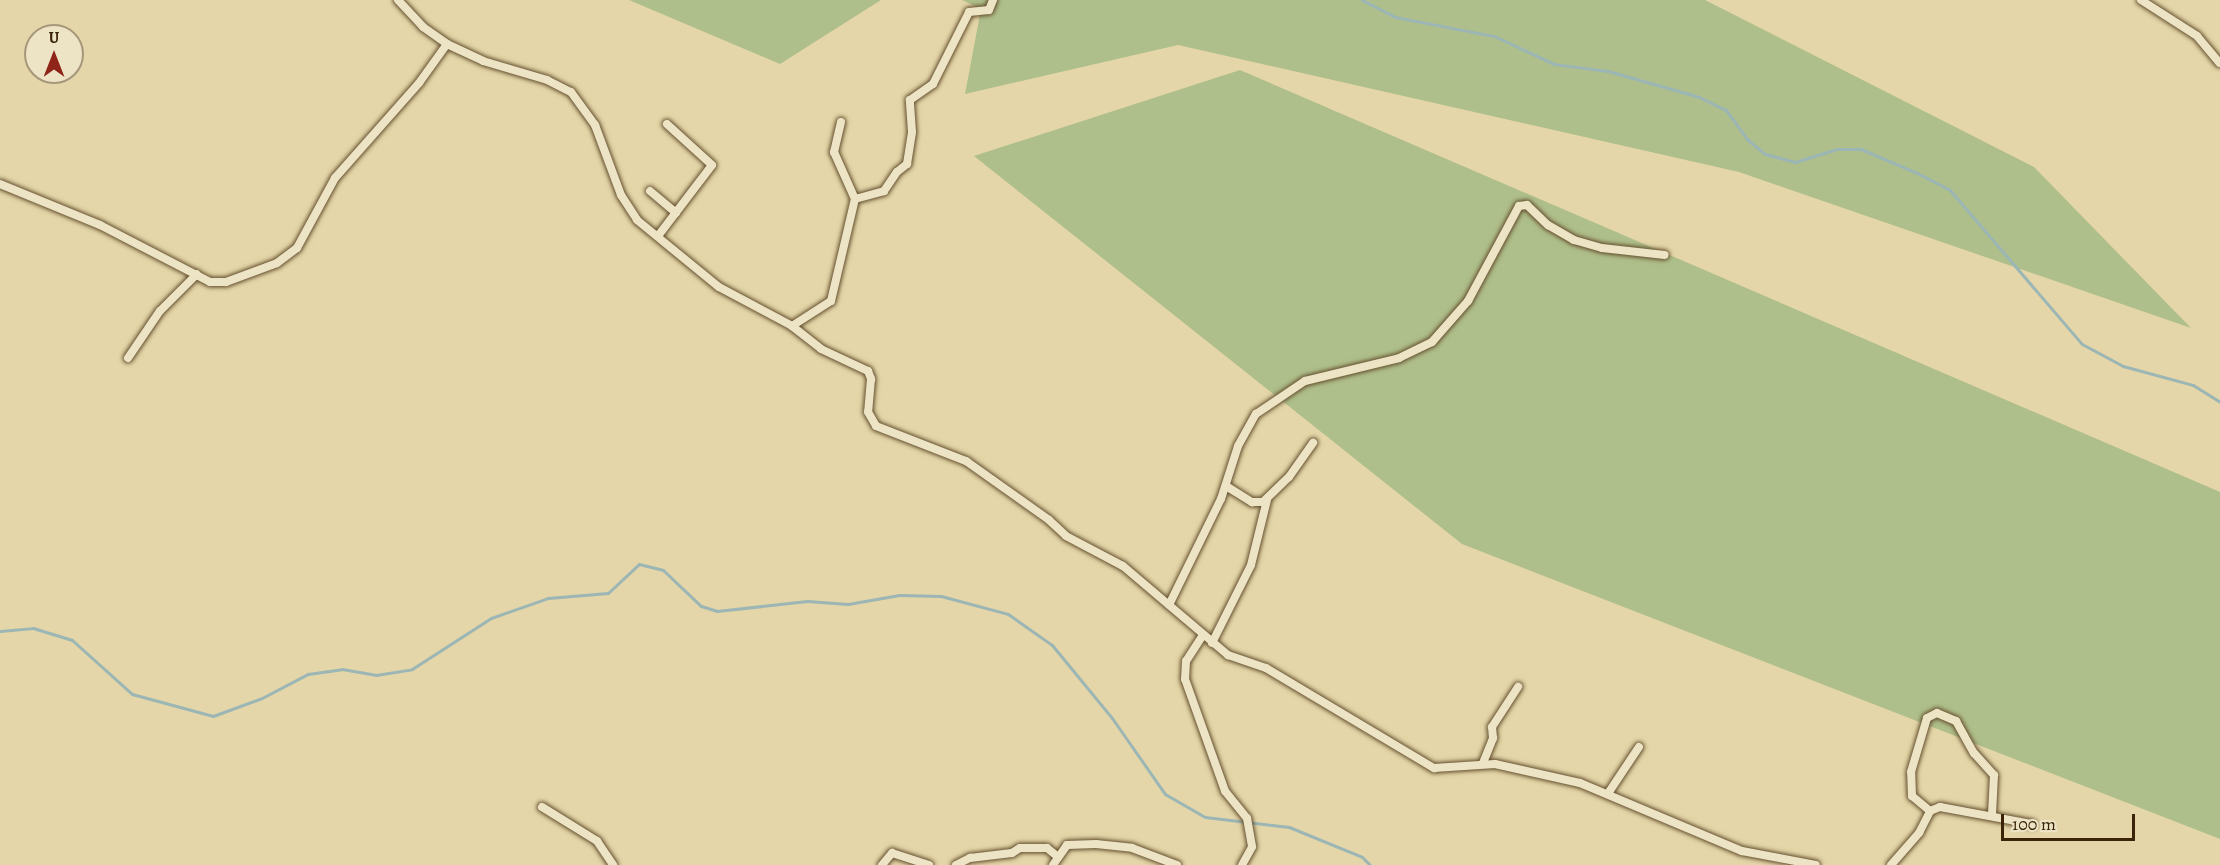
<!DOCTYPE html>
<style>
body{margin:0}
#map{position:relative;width:2220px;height:865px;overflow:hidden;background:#e4d6a8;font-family:Alegreya,serif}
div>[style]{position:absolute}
.green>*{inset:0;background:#afbf8b}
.stream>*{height:3px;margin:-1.5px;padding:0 1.5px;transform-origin:1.5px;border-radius:1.5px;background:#9bb6b4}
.roads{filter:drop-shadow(0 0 2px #65502f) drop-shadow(0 0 2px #65502f)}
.street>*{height:8px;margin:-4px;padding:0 4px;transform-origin:4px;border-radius:4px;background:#ede4c6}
span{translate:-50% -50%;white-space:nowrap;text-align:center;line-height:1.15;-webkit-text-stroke:6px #ede4c6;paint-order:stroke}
.north{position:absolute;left:24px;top:24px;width:60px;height:60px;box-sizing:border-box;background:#ede4c6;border:2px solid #a6977a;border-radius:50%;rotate:0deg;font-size:16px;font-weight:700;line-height:24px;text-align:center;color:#3b2307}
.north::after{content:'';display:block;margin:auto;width:21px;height:27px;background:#8f2418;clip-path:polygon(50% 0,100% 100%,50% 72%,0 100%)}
.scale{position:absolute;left:2001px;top:814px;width:134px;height:27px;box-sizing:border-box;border:3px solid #3b2307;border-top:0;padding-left:8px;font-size:18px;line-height:21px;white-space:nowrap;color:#3b2307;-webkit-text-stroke:4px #ede4c6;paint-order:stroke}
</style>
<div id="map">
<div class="green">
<i style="clip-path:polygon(629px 0,881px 0,780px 64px)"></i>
<i style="clip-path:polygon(962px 0,1705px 0,2034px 167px,2191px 328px,1739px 172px,1178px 45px,965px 94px,981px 9px)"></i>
<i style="clip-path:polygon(1240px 70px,2220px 492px,2220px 839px,1462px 544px,974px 156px)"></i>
</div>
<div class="stream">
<i style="left:1362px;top:0;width:37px;rotate:27deg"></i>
<i style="left:1395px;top:17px;width:101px;rotate:10.9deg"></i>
<i style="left:1494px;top:36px;width:66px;rotate:25deg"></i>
<i style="left:1554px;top:64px;width:54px;rotate:7.4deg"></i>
<i style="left:1608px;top:71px;width:95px;rotate:15.9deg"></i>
<i style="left:1699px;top:97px;width:30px;rotate:26deg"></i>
<i style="left:1726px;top:110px;width:36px;rotate:54deg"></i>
<i style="left:1747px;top:139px;width:23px;rotate:40deg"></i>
<i style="left:1765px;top:154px;width:31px;rotate:15deg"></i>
<i style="left:1795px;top:162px;width:44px;rotate:-17.2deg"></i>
<i style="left:1837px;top:149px;width:24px"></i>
<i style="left:1861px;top:149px;width:61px;rotate:23.2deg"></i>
<i style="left:1917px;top:173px;width:36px;rotate:27deg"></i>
<i style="left:1949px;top:189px;width:204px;rotate:49.4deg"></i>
<i style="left:2082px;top:344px;width:47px;rotate:28.2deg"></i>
<i style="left:2123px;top:366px;width:73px;rotate:15.2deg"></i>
<i style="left:2193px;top:385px;width:32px;rotate:32deg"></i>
<i style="left:0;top:631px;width:33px;rotate:-5deg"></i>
<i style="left:33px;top:628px;width:41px;rotate:17.1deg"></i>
<i style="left:72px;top:640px;width:81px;rotate:42deg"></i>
<i style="left:132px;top:694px;width:84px;rotate:15.2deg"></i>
<i style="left:213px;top:716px;width:52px;rotate:-20.2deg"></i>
<i style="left:262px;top:698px;width:52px;rotate:-27.6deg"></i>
<i style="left:308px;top:674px;width:34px;rotate:-8deg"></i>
<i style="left:342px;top:669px;width:35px;rotate:10deg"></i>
<i style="left:376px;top:675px;width:36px;rotate:-9deg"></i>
<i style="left:412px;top:669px;width:94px;rotate:-32.8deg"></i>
<i style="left:491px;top:618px;width:60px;rotate:-19.3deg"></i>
<i style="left:548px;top:598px;width:60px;rotate:-4.8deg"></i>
<i style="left:608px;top:593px;width:42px;rotate:-43.1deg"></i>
<i style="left:639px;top:564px;width:25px;rotate:14deg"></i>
<i style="left:663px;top:570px;width:52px;rotate:43.5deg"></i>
<i style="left:701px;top:606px;width:17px;rotate:17deg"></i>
<i style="left:717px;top:611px;width:91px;rotate:-6.3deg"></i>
<i style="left:807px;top:601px;width:41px;rotate:4.2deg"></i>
<i style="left:848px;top:604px;width:52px;rotate:-10deg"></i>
<i style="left:899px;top:595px;width:42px;rotate:1.4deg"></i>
<i style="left:941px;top:596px;width:69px;rotate:15deg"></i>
<i style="left:1008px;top:614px;width:54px;rotate:35.2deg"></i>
<i style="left:1052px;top:645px;width:94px;rotate:50.6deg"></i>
<i style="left:1112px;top:718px;width:93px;rotate:55.1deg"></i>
<i style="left:1165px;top:794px;width:46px;rotate:29.9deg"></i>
<i style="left:1205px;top:817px;width:85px;rotate:6.8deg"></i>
<i style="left:1289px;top:827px;width:79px;rotate:22.3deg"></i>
<i style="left:1362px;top:857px;width:11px;rotate:45deg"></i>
</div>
<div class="roads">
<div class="street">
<i style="left:398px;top:0;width:37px;rotate:47deg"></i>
<i style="left:423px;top:27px;width:29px;rotate:35deg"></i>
<i style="left:447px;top:44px;width:40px;rotate:25deg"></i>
<i style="left:483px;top:61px;width:67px;rotate:16.5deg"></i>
<i style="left:547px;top:80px;width:27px;rotate:27deg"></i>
<i style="left:571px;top:92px;width:41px;rotate:54deg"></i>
<i style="left:595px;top:125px;width:75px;rotate:69.6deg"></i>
<i style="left:621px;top:195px;width:30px;rotate:57deg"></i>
<i style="left:637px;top:220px;width:106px;rotate:39.3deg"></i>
<i style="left:719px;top:287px;width:83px;rotate:28.1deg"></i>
<i style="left:792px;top:326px;width:37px;rotate:38deg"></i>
<i style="left:821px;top:349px;width:52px;rotate:25.1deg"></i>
<i style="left:868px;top:371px;width:9px;rotate:69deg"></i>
<i style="left:871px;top:379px;width:33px;rotate:95deg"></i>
<i style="left:868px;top:412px;width:16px;rotate:60deg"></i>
<i style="left:876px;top:426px;width:97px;rotate:21.3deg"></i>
<i style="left:966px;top:461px;width:102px;rotate:35.4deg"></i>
<i style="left:1049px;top:520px;width:23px;rotate:43deg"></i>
<i style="left:1066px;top:536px;width:64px;rotate:27.8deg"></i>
<i style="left:1123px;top:566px;width:138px;rotate:40.3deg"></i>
<i style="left:1228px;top:655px;width:40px;rotate:18.9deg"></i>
<i style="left:1266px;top:668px;width:196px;rotate:30.8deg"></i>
<i style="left:1434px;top:768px;width:61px;rotate:-3.8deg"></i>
<i style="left:1495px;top:764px;width:87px;rotate:12.6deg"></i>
<i style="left:1580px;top:783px;width:176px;rotate:22.8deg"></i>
<i style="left:1742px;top:851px;width:75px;rotate:10.7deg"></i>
<i style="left:2141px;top:0;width:67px;rotate:32.7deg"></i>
<i style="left:2197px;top:36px;width:35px;rotate:50deg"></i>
<i style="left:841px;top:122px;width:31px;rotate:103deg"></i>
<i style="left:834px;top:152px;width:51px;rotate:65.9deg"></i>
<i style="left:0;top:184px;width:108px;rotate:22.3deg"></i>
<i style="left:100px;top:225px;width:124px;rotate:27.4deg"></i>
<i style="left:210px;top:282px;width:16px"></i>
<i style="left:226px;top:282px;width:54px;rotate:-20.4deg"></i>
<i style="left:277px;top:263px;width:25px;rotate:-37deg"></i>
<i style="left:297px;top:248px;width:80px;rotate:-61.5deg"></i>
<i style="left:335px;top:178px;width:127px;rotate:-48.5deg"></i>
<i style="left:419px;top:83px;width:48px;rotate:-54.3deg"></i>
<i style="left:650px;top:191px;width:34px;rotate:40deg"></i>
<i style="left:658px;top:236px;width:89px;rotate:-52.7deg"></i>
<i style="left:712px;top:165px;width:61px;rotate:-137.7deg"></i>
<i style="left:792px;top:326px;width:46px;rotate:-32.7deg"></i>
<i style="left:831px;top:301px;width:105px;rotate:-76.8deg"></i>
<i style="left:855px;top:199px;width:30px;rotate:-15deg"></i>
<i style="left:884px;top:191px;width:23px;rotate:-56deg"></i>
<i style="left:897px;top:172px;width:13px;rotate:-39deg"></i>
<i style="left:907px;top:164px;width:32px;rotate:-81deg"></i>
<i style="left:912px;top:132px;width:32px;rotate:-94deg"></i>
<i style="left:910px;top:100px;width:28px;rotate:-35deg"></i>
<i style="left:933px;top:84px;width:80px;rotate:-63.4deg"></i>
<i style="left:969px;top:12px;width:20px;rotate:-6deg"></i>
<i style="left:989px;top:10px;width:11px;rotate:-68deg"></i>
<i style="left:128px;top:358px;width:57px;rotate:-55.8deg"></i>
<i style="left:160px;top:311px;width:52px;rotate:-45deg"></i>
<i style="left:1226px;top:486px;width:31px;rotate:32deg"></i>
<i style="left:1252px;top:502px;width:11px"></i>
<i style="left:1263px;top:502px;width:36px;rotate:-44deg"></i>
<i style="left:1289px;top:477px;width:42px;rotate:-54.8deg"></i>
<i style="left:1169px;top:605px;width:118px;rotate:-63.9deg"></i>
<i style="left:1221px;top:499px;width:56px;rotate:-72.2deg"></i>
<i style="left:1238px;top:446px;width:37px;rotate:-61deg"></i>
<i style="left:1256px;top:414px;width:59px;rotate:-34deg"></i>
<i style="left:1305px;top:381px;width:97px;rotate:-13.7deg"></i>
<i style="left:1399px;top:358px;width:37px;rotate:-26deg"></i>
<i style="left:1432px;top:342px;width:55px;rotate:-48.7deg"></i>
<i style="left:1468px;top:301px;width:108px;rotate:-61.8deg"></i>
<i style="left:1519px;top:206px;width:8px;rotate:-7deg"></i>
<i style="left:1527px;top:205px;width:29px;rotate:44deg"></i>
<i style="left:1548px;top:225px;width:30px;rotate:30deg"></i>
<i style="left:1574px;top:240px;width:29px;rotate:16deg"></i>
<i style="left:1602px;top:248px;width:63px;rotate:6.3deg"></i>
<i style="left:1203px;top:635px;width:31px;rotate:123deg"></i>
<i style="left:1186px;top:661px;width:18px;rotate:93deg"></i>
<i style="left:1185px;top:679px;width:119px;rotate:70.3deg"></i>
<i style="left:1225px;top:791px;width:35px;rotate:51deg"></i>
<i style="left:1247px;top:818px;width:29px;rotate:80deg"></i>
<i style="left:1252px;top:847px;width:21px;rotate:119deg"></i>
<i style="left:1212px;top:643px;width:87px;rotate:-63.4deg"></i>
<i style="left:1251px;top:565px;width:67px;rotate:-76.2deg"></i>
<i style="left:1483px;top:763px;width:27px;rotate:-68deg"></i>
<i style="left:1493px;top:738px;width:11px;rotate:-95deg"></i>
<i style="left:1492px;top:727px;width:48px;rotate:-57deg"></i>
<i style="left:1609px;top:792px;width:54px;rotate:-56.3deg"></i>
<i style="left:542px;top:807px;width:65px;rotate:31.7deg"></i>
<i style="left:597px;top:841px;width:29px;rotate:56deg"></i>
<i style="left:1930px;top:811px;width:23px;rotate:-140deg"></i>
<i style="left:1912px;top:796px;width:24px;rotate:-92deg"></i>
<i style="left:1911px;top:772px;width:56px;rotate:-73.5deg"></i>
<i style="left:1927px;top:718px;width:11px;rotate:-27deg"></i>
<i style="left:1937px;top:713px;width:21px;rotate:23deg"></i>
<i style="left:1956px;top:721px;width:37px;rotate:61deg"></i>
<i style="left:1974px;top:753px;width:30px;rotate:48deg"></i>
<i style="left:1994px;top:775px;width:40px;rotate:92.9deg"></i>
<i style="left:882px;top:865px;width:16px;rotate:-50deg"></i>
<i style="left:892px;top:853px;width:39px;rotate:18deg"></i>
<i style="left:956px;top:865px;width:16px;rotate:-27deg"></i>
<i style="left:970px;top:858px;width:42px;rotate:-6.8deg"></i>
<i style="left:1012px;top:853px;width:9px;rotate:-32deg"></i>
<i style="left:1020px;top:848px;width:27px"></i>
<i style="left:1047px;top:848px;width:13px;rotate:39deg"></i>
<i style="left:1053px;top:865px;width:24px;rotate:-55deg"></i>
<i style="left:1067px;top:845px;width:29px;rotate:-2deg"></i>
<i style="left:1096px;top:844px;width:36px;rotate:6deg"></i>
<i style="left:1132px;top:848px;width:48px;rotate:20.7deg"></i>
<i style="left:1891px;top:865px;width:43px;rotate:-48.8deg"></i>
<i style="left:1919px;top:833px;width:25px;rotate:-63deg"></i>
<i style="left:1930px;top:811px;width:11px;rotate:-22deg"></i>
<i style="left:1940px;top:807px;width:94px;rotate:10.5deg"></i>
</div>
</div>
<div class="north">U</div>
<div class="scale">100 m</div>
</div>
